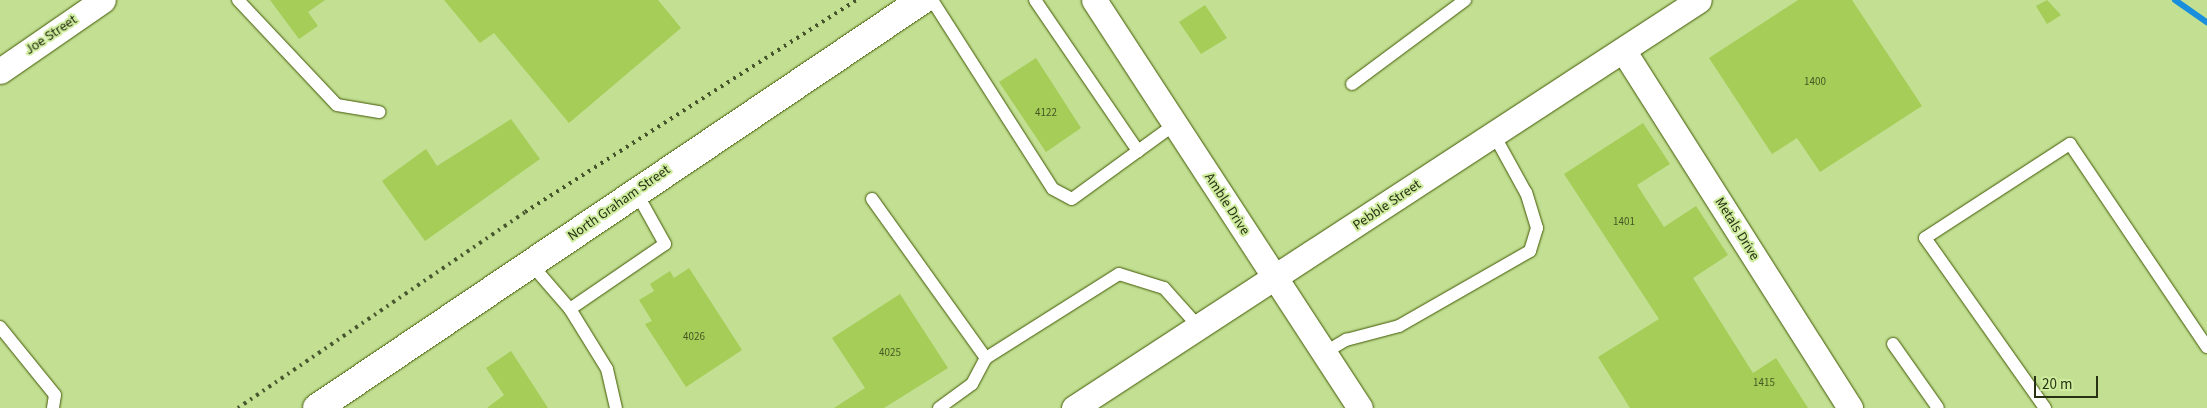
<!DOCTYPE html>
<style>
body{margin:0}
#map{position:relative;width:2207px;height:408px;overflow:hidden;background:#c2df92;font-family:"Source Sans 3",sans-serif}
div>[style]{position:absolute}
.stream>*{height:6px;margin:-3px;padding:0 3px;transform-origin:3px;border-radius:3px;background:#188edc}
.building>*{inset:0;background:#a5cd58}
.roads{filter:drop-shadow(0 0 1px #415803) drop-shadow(0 0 1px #415803)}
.service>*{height:12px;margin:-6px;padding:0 6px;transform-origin:6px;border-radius:6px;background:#fff}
.minor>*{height:25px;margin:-12.5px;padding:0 12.5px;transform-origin:12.5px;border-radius:12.5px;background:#fff}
.secondary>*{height:28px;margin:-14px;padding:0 14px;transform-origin:14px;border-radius:14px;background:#fff}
.rail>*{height:4px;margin-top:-2px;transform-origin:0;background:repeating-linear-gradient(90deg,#46552c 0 2.5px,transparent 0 7.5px)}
span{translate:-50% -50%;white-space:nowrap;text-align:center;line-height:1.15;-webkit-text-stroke:4px #cfec9f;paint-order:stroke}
.number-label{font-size:11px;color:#465924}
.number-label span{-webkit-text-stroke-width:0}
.street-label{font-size:14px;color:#273213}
.scale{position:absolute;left:2034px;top:376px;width:64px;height:22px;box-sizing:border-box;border:2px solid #273213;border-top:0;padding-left:6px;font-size:15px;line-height:18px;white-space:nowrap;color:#273213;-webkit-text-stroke:4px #cfec9f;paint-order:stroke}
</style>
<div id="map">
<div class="stream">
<i style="left:2175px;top:0;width:39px;rotate:35deg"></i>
</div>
<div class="building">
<i style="clip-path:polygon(270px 0,325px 0,308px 12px,318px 26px,299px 39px)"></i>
<i style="clip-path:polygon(444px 0,658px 0,681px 28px,569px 123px,494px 33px,480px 43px)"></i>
<i style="clip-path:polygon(1798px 0,1852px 0,1922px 106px,1820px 172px,1797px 138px,1772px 154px,1709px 58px)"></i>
<i style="clip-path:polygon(2047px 0,2061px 15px,2047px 24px,2036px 6px)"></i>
<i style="clip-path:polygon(1205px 5px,1227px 38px,1201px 54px,1179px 22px)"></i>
<i style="clip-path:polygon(1036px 58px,1081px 128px,1046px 152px,999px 82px)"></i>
<i style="clip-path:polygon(511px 119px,540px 159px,425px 241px,382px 181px,426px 149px,437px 166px)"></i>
<i style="clip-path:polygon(1643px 123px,1670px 164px,1637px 185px,1664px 227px,1696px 206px,1728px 255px,1693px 278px,1753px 373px,1776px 358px,1808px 408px,1630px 408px,1598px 357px,1659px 319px,1564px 174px)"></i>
<i style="clip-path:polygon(689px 268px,742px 350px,686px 387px,645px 324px,652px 321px,639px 300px,654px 291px,650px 284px,670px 271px,674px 278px)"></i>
<i style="clip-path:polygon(900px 294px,948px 368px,884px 408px,834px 408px,865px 388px,832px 338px)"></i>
<i style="clip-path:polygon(511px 351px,548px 408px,487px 408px,504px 395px,486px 368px)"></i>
</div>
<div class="roads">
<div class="service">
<i style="left:238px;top:0;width:144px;rotate:46.7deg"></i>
<i style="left:337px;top:105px;width:43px;rotate:9.5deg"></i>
<i style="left:932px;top:0;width:224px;rotate:57.4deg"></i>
<i style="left:1053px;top:189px;width:21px;rotate:28deg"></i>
<i style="left:1072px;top:199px;width:126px;rotate:-36deg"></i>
<i style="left:1035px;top:0;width:183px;rotate:55.7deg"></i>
<i style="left:1352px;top:84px;width:141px;rotate:-36.6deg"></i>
<i style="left:872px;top:199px;width:196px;rotate:54.4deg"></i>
<i style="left:986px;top:358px;width:157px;rotate:-32.3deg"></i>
<i style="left:1119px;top:274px;width:47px;rotate:17.3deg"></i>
<i style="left:1164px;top:288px;width:51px;rotate:48.2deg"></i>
<i style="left:531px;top:264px;width:60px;rotate:49.1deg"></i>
<i style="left:570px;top:309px;width:115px;rotate:-34.4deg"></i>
<i style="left:665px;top:244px;width:60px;rotate:-119.1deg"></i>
<i style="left:570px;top:309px;width:70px;rotate:58.3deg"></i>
<i style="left:607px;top:369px;width:40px;rotate:77deg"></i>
<i style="left:0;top:327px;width:87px;rotate:51deg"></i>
<i style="left:55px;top:395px;width:13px;rotate:99deg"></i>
<i style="left:1893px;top:344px;width:78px;rotate:54.9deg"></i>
<i style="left:1324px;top:353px;width:26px;rotate:-31deg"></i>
<i style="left:1346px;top:340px;width:55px;rotate:-14.8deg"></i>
<i style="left:1399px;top:326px;width:151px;rotate:-29.8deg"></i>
<i style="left:1530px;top:251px;width:24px;rotate:-73deg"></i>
<i style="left:1537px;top:228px;width:37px;rotate:-107deg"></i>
<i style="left:1526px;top:193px;width:68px;rotate:-118.8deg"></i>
<i style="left:939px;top:408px;width:41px;rotate:-36deg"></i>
<i style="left:972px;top:384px;width:30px;rotate:-62deg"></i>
<i style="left:2045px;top:408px;width:208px;rotate:-125.2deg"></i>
<i style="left:1925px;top:238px;width:173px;rotate:-33deg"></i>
<i style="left:2070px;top:144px;width:245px;rotate:56deg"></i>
</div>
<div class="minor">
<i style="left:1094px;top:0;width:487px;rotate:56.9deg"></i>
<i style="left:1623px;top:50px;width:424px;rotate:57.6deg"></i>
<i style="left:0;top:71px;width:125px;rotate:-34.6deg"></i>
<i style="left:1074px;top:408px;width:746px;rotate:-33.14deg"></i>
</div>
<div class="secondary">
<i style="left:317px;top:408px;width:730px;rotate:-33.99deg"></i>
</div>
</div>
<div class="rail">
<i style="left:238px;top:408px;width:348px;rotate:-34.3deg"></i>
<i style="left:525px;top:212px;width:394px;rotate:-32.6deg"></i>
</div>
<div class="number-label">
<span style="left:1815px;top:82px">1400</span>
<span style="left:1046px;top:113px">4122</span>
<span style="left:1624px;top:222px">1401</span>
<span style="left:694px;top:337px">4026</span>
<span style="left:890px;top:353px">4025</span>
<span style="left:1764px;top:383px">1415</span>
</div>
<div class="street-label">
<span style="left:51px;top:35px;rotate:-34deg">Joe Street</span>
<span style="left:619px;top:203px;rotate:-35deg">North Graham Street</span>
<span style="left:1227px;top:204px;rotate:57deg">Amble Drive</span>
<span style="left:1387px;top:205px;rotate:-34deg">Pebble Street</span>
<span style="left:1737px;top:229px;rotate:58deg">Metals Drive</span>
</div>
<div class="scale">20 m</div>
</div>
